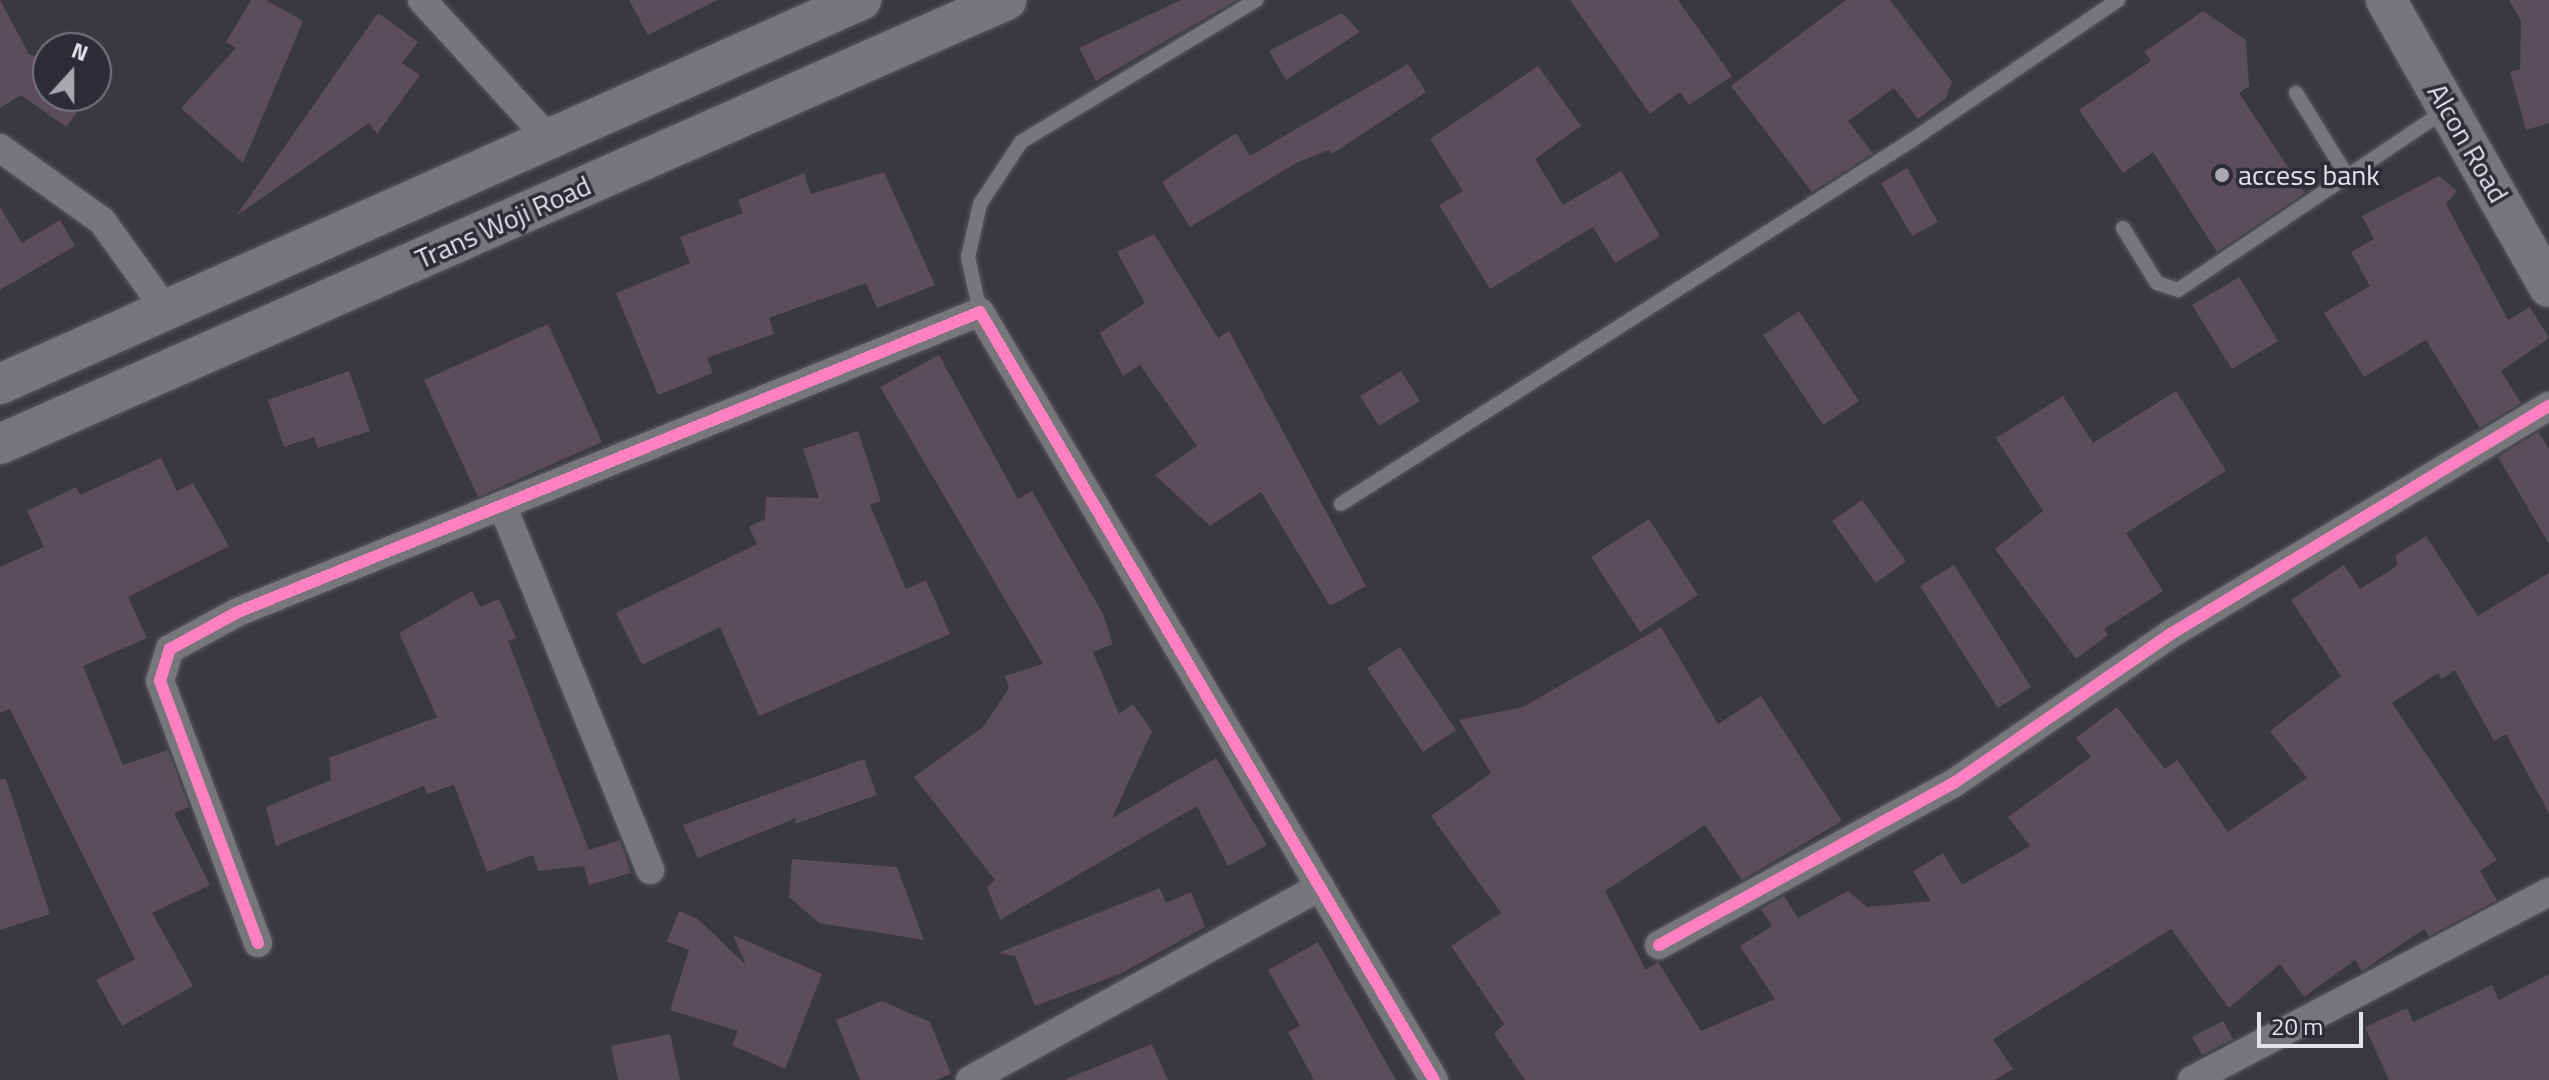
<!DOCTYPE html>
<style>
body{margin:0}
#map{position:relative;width:2549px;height:1080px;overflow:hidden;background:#39393e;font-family:"Titillium Web",sans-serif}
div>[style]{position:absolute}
.building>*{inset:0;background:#5b4e5a}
.roads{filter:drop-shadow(0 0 2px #58585d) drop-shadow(0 0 2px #58585d)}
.service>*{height:14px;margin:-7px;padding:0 7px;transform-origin:7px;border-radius:7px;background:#77777b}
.minor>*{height:28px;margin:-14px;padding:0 14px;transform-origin:14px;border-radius:14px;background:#77777b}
.secondary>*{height:40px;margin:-20px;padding:0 20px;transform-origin:20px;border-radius:20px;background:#77777b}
.cycleway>*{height:12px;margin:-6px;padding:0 6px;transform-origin:6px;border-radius:6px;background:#ff80c0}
.dots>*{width:22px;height:22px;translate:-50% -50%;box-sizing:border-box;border:4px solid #2d2c36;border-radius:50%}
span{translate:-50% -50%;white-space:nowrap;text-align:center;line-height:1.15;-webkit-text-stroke:7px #2d2c36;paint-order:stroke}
.street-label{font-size:28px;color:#e3e3ea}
.poi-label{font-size:28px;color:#e3e3ea}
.left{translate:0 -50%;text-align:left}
.north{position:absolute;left:32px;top:32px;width:80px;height:80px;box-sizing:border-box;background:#2d2c36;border:2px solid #76757e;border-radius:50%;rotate:21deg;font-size:22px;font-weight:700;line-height:32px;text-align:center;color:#e3e3ea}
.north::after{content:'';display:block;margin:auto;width:28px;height:36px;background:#a8a8ae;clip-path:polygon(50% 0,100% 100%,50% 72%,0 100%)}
.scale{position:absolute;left:2257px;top:1012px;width:106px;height:36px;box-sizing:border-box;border:4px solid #e3e3ea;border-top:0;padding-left:10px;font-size:24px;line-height:28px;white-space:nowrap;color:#e3e3ea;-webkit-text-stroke:6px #2d2c36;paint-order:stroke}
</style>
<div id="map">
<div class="building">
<i style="clip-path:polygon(0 0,29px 54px,48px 62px,48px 96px,89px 96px,66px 127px,21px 95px,0 108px)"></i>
<i style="clip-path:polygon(251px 0,266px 0,303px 21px,243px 163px,181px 108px,236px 48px,226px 42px)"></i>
<i style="clip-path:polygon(629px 0,717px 0,648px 35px)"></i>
<i style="clip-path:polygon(1181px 0,1237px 0,1096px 81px,1079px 48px)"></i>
<i style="clip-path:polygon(1570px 0,1678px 0,1732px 76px,1689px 105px,1680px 92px,1650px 114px)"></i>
<i style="clip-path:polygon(1846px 0,1890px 0,1952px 82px,1946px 98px,1918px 119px,1894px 88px,1848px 121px,1873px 153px,1812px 192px,1731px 86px)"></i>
<i style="clip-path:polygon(2509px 0,2549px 0,2549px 123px,2526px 130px,2510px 72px,2520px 69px,2521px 21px)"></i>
<i style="clip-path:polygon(2203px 11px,2246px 40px,2249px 86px,2239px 93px,2305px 193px,2217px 252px,2153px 152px,2123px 173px,2079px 110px,2151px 61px,2144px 52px)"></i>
<i style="clip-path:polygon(378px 13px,418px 42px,402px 63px,420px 75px,377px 134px,369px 123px,236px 216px)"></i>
<i style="clip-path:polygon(1342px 13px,1360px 32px,1286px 80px,1269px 51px)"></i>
<i style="clip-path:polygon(1408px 64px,1426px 92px,1332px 154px,1329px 150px,1296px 163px,1190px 227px,1162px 182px,1236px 133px,1250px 156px)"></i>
<i style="clip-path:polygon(1538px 66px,1581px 126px,1535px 159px,1563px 205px,1621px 171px,1660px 236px,1615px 263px,1593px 227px,1490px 289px,1439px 205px,1463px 191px,1430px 139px)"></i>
<i style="clip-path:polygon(1907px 168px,1938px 222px,1912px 236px,1881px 183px)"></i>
<i style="clip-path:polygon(884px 172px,935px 285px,877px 308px,866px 283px,769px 318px,774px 334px,707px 358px,713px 373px,658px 395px,616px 293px,690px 263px,680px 237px,743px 213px,738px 200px,804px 173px,811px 194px)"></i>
<i style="clip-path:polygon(2439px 176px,2457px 191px,2446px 204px,2508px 320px,2530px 307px,2549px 338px,2501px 371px,2521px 403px,2480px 428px,2426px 340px,2364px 377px,2324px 313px,2370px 286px,2351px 252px,2374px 239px,2362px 216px)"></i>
<i style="clip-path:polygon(0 207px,22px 243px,60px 220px,75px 246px,0 290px)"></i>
<i style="clip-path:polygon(1154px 234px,1218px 338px,1229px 331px,1366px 586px,1330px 606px,1261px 492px,1210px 526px,1155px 475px,1197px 446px,1140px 365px,1123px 376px,1100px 333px,1145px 303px,1117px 252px)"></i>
<i style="clip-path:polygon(2239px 277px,2278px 341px,2232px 369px,2192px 305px)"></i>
<i style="clip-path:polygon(1799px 311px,1859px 401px,1823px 425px,1763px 335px)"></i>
<i style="clip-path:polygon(548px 324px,602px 442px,478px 497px,424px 380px)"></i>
<i style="clip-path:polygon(939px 355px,1018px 499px,1032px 491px,1103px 614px,1113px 644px,1093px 652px,1119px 714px,1133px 704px,1152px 731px,1112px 818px,1216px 758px,1267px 845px,1228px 866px,1197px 806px,1000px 920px,987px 887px,995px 880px,914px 777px,983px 727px,1009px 688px,1005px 676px,1043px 664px,880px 387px)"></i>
<i style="clip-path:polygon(349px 371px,370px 431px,318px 448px,314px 437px,284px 447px,268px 400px)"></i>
<i style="clip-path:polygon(1401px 371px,1420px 401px,1379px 426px,1360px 396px)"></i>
<i style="clip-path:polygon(2176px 391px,2226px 471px,2126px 533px,2163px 591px,2104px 629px,2108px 635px,2076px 659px,1995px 549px,2043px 511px,1996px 438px,2063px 396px,2093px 443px)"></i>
<i style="clip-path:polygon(858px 431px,881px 501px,870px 505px,906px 589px,926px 580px,950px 634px,759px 716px,720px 627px,642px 665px,616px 613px,757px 544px,749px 527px,765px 519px,766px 497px,819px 498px,803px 449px)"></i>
<i style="clip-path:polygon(2538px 432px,2549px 449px,2549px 544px,2498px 457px)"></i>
<i style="clip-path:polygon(161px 458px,177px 491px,193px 483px,229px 546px,128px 597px,147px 638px,83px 666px,123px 765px,168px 750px,189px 807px,174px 813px,210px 885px,152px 913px,193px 986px,122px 1026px,96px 980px,135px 959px,10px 709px,0 713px,0 567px,44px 547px,27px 511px,76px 487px,80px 495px)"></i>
<i style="clip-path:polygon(1862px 500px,1906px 561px,1876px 583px,1832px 521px)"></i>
<i style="clip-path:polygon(1649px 519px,1698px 595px,1640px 632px,1591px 557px)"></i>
<i style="clip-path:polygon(2426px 536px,2478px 616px,2549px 573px,2549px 813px,2506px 734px,2494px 741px,2455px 670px,2442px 679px,2438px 673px,2392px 703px,2497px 860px,2480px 871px,2497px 900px,2429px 936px,2424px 929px,2362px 971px,2355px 960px,2304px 997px,2280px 964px,2229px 1008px,2171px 929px,1993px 1039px,2013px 1069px,1995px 1080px,1525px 1080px,1494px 1034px,1504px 1024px,1451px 946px,1501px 913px,1431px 816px,1491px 773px,1459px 720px,1523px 707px,1661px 627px,1718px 724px,1761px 696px,1842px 821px,1742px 880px,1705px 825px,1605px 891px,1646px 970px,1658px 962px,1701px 1031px,1775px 999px,1740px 946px,1772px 926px,1761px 909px,1784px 896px,1798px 918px,1848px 891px,1867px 907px,1931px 901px,1913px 871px,1943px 853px,1962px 885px,2030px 846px,2008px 817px,2091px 757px,2076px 738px,2117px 707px,2165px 769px,2177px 760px,2228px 832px,2307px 778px,2270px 731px,2341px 676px,2291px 600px,2344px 565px,2360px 589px,2397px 566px,2396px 555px)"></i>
<i style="clip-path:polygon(1954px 565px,2031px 687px,1998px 708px,1920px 586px)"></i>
<i style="clip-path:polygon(472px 591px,480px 607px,499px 599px,516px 638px,508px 641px,589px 850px,620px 840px,631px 873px,589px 885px,584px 866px,538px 871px,533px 855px,487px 872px,454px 785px,427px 794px,424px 786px,276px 846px,266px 807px,331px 780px,329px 758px,437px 717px,399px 633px)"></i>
<i style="clip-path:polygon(1400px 647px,1456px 730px,1423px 752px,1367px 668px)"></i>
<i style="clip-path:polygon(864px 759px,877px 795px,795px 824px,796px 818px,698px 858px,683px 825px)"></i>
<i style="clip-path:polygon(0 779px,6px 779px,50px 914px,0 930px)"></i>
<i style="clip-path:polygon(792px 859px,897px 867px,924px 940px,819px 923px,789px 897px)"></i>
<i style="clip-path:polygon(1160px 888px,1166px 903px,1191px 892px,1205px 927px,1120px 974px,1035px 1006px,1015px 956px,998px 953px)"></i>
<i style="clip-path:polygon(679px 911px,698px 919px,746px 965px,733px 935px,822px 974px,785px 1069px,732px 1045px,738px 1031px,670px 1010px,689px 950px,667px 941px)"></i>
<i style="clip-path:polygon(1318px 942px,1396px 1080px,1314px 1080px,1288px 1032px,1300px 1026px,1268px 970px)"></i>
<i style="clip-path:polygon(2549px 974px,2549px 1080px,2389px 1080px,2365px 1027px,2407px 1008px,2413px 1022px,2492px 985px,2499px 1000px)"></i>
<i style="clip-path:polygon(882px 1001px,930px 1022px,951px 1074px,936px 1080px,860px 1080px,836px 1020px)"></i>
<i style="clip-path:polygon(2223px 1021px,2233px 1039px,2202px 1055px,2192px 1037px)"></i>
<i style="clip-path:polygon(670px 1034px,680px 1080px,618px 1080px,611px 1046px)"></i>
<i style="clip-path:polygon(1152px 1044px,1168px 1080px,1066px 1080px,1066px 1079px)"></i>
</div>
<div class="roads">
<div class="service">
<i style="left:2296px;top:93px;width:97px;rotate:58.4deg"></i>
<i style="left:2123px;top:228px;width:65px;rotate:58.3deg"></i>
<i style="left:2157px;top:283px;width:22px;rotate:18deg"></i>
<i style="left:2178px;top:290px;width:321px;rotate:-33.9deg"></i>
<i style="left:980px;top:312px;width:56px;rotate:-102.3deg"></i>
<i style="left:968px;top:257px;width:54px;rotate:-77.2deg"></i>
<i style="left:980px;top:204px;width:74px;rotate:-56.5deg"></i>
<i style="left:1021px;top:142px;width:275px;rotate:-31.1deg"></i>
<i style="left:1341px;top:504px;width:674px;rotate:-32.51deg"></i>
<i style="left:1909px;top:142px;width:253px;rotate:-34.2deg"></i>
</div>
<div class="minor">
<i style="left:422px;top:0;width:187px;rotate:47.6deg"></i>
<i style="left:0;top:148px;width:125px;rotate:35.6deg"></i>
<i style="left:102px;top:221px;width:110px;rotate:54.3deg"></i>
<i style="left:502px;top:505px;width:394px;rotate:67.9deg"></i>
<i style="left:258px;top:943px;width:280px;rotate:-110.5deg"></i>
<i style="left:160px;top:681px;width:34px;rotate:-73deg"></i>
<i style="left:170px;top:649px;width:77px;rotate:-28.6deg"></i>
<i style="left:238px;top:612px;width:800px;rotate:-22.01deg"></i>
<i style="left:980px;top:312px;width:892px;rotate:59.41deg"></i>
<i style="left:1659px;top:945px;width:337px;rotate:-28.8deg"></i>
<i style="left:1954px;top:783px;width:261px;rotate:-34.5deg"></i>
<i style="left:2169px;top:635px;width:444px;rotate:-31.1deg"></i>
<i style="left:970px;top:1080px;width:400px;rotate:-28.9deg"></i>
<i style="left:2192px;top:1080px;width:403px;rotate:-27.8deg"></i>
</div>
<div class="secondary">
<i style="left:2386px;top:0;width:330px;rotate:60.4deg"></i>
<i style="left:0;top:384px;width:943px;rotate:-24.04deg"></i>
<i style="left:0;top:444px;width:1100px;rotate:-23.81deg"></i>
</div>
</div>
<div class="cycleway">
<i style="left:258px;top:943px;width:280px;rotate:-110.5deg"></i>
<i style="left:160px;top:681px;width:34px;rotate:-73deg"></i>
<i style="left:170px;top:649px;width:77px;rotate:-28.6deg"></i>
<i style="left:238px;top:612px;width:800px;rotate:-22.01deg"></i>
<i style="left:980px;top:312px;width:892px;rotate:59.41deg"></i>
<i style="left:1659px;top:945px;width:337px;rotate:-28.8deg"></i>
<i style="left:1954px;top:783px;width:261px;rotate:-34.5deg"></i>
<i style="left:2169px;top:635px;width:444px;rotate:-31.1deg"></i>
</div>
<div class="dots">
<i style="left:2222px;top:175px;background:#a8a8ae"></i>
</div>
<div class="street-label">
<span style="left:2468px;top:143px;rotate:60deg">Alcon Road</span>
<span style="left:503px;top:222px;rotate:-24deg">Trans Woji Road</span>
</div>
<div class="poi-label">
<span class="left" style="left:2238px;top:175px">access bank</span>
</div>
<div class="north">N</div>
<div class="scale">20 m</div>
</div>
